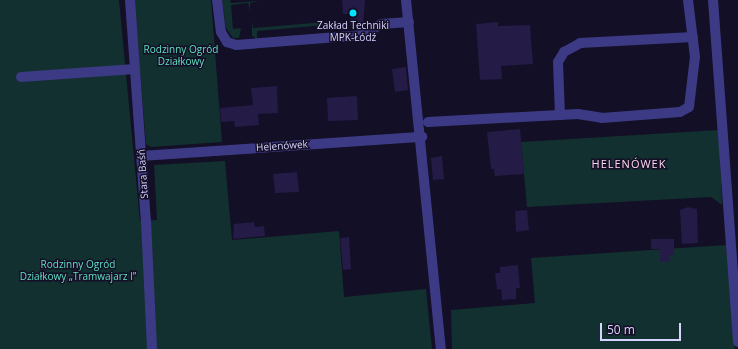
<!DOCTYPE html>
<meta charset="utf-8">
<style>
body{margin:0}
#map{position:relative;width:738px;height:349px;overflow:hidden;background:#130f26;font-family:"Open Sans",sans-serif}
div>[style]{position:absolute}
.green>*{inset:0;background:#12302f}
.building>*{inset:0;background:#241b47}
.minor>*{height:10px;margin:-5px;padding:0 5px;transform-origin:5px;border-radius:5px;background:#3d3a85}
.dots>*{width:11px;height:11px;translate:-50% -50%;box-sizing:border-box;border:2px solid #130f26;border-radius:50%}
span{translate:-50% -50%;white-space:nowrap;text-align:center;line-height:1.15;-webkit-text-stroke:3px #130f26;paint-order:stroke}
.poi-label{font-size:10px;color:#d9d4ff}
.park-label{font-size:10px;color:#5fe0c0}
.street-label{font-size:10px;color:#d9d4ff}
.neighbourhood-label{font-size:11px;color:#ffd6f0;letter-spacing:1px}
.scale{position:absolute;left:600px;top:323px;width:81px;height:18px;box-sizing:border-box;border:2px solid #d9d4ff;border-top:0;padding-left:5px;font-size:12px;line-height:14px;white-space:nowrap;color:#d9d4ff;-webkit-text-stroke:3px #130f26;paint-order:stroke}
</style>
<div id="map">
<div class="green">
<i style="clip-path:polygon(0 0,119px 0,140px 221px,157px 220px,154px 165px,225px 161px,232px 240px,339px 231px,344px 297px,426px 289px,432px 349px,0 349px)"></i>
<i style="clip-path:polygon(134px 0,211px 0,222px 142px,151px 147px,146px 144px)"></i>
<i style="clip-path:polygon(222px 0,230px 0,231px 3px,259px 1px,250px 3px,250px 11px,248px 3px,231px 5px,233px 29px,241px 28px,239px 38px,233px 38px,226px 28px)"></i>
<i style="clip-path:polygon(252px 21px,253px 28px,337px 21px,337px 24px,257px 31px,257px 39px,252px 36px)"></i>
<i style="clip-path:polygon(719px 130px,722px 205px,711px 197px,527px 207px,521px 142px)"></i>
<i style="clip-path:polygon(726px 245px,735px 349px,452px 349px,451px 310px,535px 303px,531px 258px)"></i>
</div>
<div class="building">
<i style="clip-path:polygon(342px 0,365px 0,363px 26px,351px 26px,350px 14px,343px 14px)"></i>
<i style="clip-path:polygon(498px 22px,498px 26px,530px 25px,533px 64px,501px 66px,502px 79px,480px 80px,476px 24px)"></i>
<i style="clip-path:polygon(406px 67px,408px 90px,395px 92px,392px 69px)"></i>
<i style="clip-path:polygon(277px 86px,278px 113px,258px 114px,259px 125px,235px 127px,234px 121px,221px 122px,220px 108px,253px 105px,251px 88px)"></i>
<i style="clip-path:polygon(357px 96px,358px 120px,328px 121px,327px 98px)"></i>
<i style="clip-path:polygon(520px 129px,524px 174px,495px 176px,494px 169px,491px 169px,487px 132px)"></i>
<i style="clip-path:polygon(442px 156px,444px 179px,433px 180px,431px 158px)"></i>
<i style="clip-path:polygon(297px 172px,299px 192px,275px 193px,273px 174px)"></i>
<i style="clip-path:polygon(688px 207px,697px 209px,698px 243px,682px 244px,680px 210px)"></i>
<i style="clip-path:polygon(527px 210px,529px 230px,516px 232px,515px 211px)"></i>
<i style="clip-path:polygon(254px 222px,255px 227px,264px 226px,265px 236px,233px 239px,234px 224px)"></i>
<i style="clip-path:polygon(349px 237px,351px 269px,343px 270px,340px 238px)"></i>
<i style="clip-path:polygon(651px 239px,674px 239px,674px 255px,670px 255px,670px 262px,660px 262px,660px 249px,651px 249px)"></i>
<i style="clip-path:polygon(518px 265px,520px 288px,516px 288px,516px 299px,502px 300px,501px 289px,497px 290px,495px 273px,500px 273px,500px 267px)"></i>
</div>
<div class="minor">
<i style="left:130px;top:0;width:222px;rotate:85.9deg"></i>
<i style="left:146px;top:221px;width:128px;rotate:87.3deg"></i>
<i style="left:217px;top:0;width:32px;rotate:83deg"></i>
<i style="left:221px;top:32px;width:12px;rotate:59deg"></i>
<i style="left:227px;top:42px;width:9px;rotate:18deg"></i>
<i style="left:236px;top:45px;width:128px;rotate:-4.5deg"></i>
<i style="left:364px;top:35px;width:20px;rotate:-33deg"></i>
<i style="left:381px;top:24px;width:28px;rotate:-4deg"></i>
<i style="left:406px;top:0;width:351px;rotate:84.3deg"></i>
<i style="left:713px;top:0;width:343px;rotate:85.8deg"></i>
<i style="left:21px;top:77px;width:114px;rotate:-4deg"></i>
<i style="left:560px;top:115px;width:53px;rotate:-92.2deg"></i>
<i style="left:558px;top:62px;width:12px;rotate:-59deg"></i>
<i style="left:564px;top:52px;width:18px;rotate:-29deg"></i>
<i style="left:580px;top:43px;width:113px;rotate:-3deg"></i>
<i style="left:428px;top:122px;width:150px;rotate:-3.1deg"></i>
<i style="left:578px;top:114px;width:24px;rotate:9deg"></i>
<i style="left:602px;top:118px;width:78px;rotate:-4.4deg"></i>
<i style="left:680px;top:112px;width:10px;rotate:-29deg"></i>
<i style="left:689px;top:107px;width:50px;rotate:-83.2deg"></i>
<i style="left:695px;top:57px;width:57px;rotate:-97deg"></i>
<i style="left:141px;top:156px;width:282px;rotate:-3.9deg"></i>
</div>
<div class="dots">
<i style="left:353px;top:13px;background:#00e5ff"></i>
</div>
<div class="poi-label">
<span style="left:353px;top:31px">Zakład Techniki<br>MPK-Łódź</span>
</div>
<div class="park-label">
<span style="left:181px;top:55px">Rodzinny Ogród<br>Działkowy</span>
<span style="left:78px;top:270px">Rodzinny Ogród<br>Działkowy „Tramwajarz I”</span>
</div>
<div class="street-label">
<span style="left:282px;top:146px;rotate:-4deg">Helenówek</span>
<span style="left:143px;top:174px;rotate:-94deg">Stara Baśń</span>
</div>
<div class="neighbourhood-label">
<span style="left:629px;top:164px">HELENÓWEK</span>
</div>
<div class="scale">50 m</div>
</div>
